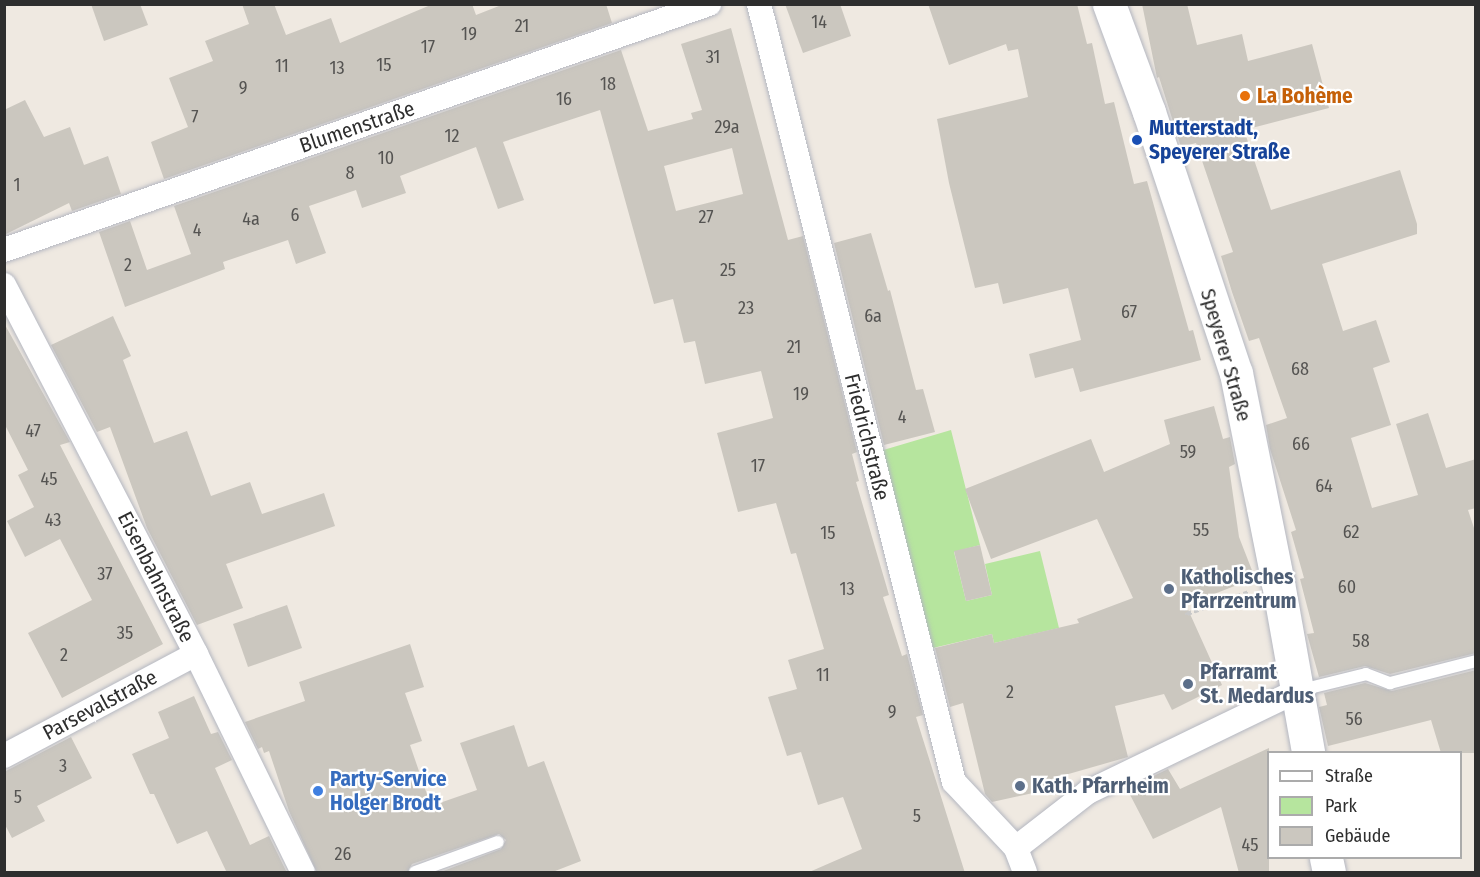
<!DOCTYPE html>
<meta charset="utf-8">
<style>
body{margin:0}
#map{position:relative;width:1480px;height:877px;overflow:hidden;background:#efe9e1;font-family:"Fira Sans Condensed",sans-serif}
div>[style]{position:absolute}
.green>*{inset:0;background:#b6e59e}
.building>*{inset:0;background:#cbc7bf}
.path>*{height:4px;margin-top:-2px;transform-origin:0;background:repeating-linear-gradient(90deg,#c9c9c9 0 4.5px,transparent 0 7.5px)}
.roads{filter:drop-shadow(0 0 2px #b4b7c1) drop-shadow(0 0 2px #b4b7c1)}
.lane>*{height:12px;margin:-6px;padding:0 6px;transform-origin:6px;border-radius:6px;background:#fff}
.street>*{height:24px;margin:-12px;padding:0 12px;transform-origin:12px;border-radius:12px;background:#fff}
.secondary>*{height:33px;margin:-16.5px;padding:0 16.5px;transform-origin:16.5px;border-radius:16.5px;background:#fff}
.dots>*{width:16px;height:16px;translate:-50% -50%;box-sizing:border-box;border:3px solid #fff;border-radius:50%}
span{translate:-50% -50%;white-space:nowrap;text-align:center;line-height:1.15;-webkit-text-stroke:4.5px #fff;paint-order:stroke}
.number-label{font-size:18px;color:#555452}
.number-label span{-webkit-text-stroke-width:0}
.food-label{font-size:21px;color:#c56008;font-weight:700}
.left{translate:0 -50%;text-align:left}
.street-label{font-size:21px;color:#2e2e2e}
.transit-label{font-size:21px;color:#164399;font-weight:700}
.service-label{font-size:21px;color:#4e5e75;font-weight:700}
.shop-label{font-size:21px;color:#366cbe;font-weight:700}
.frame{position:absolute;inset:0;border:6px solid #2e2e2e;pointer-events:none}
.legend{position:absolute;left:1267px;top:751px;width:195px;height:108px;box-sizing:border-box;background:#fff;border:2px solid #ababab;margin:0;padding:8px 10px;list-style:none;font-size:18px;color:#2e2e2e}
.legend li{display:flex;align-items:center;gap:12px;height:30px}
.legend b{width:30px;border:2px solid #ababab}
</style>
<div id="map">
<div class="green">
<i style="clip-path:polygon(951px 430px,980px 545px,954px 552px,966px 601px,992px 595px,985px 564px,1040px 551px,1059px 628px,994px 643px,992px 634px,933px 648px,880px 451px)"></i>
</div>
<div class="building">
<i style="clip-path:polygon(91px 4px,140px 4px,148px 25px,104px 41px)"></i>
<i style="clip-path:polygon(242px 4px,274px 4px,286px 35px,331px 18px,340px 43px,433px 4px,472px 4px,476px 15px,504px 4px,606px 4px,612px 23px,164px 179px,151px 142px,188px 127px,169px 78px,213px 61px,205px 41px,249px 24px)"></i>
<i style="clip-path:polygon(785px 4px,840px 4px,851px 36px,803px 53px)"></i>
<i style="clip-path:polygon(928px 4px,1077px 4px,1087px 44px,1092px 43px,1105px 104px,1114px 102px,1134px 184px,1147px 181px,1189px 331px,1193px 330px,1201px 360px,1080px 392px,1073px 368px,1035px 378px,1029px 354px,1081px 340px,1068px 288px,1003px 304px,998px 283px,975px 288px,949px 183px,937px 119px,1028px 97px,1018px 49px,1008px 51px,1006px 44px,949px 65px)"></i>
<i style="clip-path:polygon(1142px 4px,1187px 4px,1197px 45px,1242px 34px,1248px 61px,1312px 44px,1329px 108px,1244px 130px,1271px 210px,1400px 170px,1417px 224px,1417px 234px,1322px 264px,1343px 331px,1376px 320px,1390px 362px,1373px 368px,1391px 425px,1351px 438px,1372px 508px,1418px 495px,1396px 424px,1428px 413px,1446px 468px,1476px 459px,1476px 508px,1468px 510px,1476px 534px,1476px 653px,1390px 674px,1365px 666px,1319px 677px,1307px 634px,1314px 633px,1300px 579px,1304px 578px,1291px 532px,1296px 530px,1270px 449px,1266px 425px,1287px 418px,1259px 338px,1249px 341px,1232px 292px,1221px 256px,1233px 252px,1196px 143px,1181px 147px,1159px 77px,1157px 78px)"></i>
<i style="clip-path:polygon(evenodd,731px 28px,788px 240px,803px 236px,857px 452px,852px 454px,859px 481px,856px 482px,889px 595px,883px 597px,902px 656px,907px 654px,923px 715px,916px 717px,965px 873px,807px 873px,862px 849px,843px 797px,818px 805px,801px 752px,787px 756px,768px 697px,797px 689px,788px 660px,824px 649px,796px 553px,791px 554px,776px 503px,738px 512px,717px 433px,773px 418px,761px 371px,705px 384px,695px 341px,684px 343px,673px 299px,654px 304px,600px 110px,503px 142px,524px 200px,498px 209px,476px 147px,400px 176px,406px 193px,362px 208px,356px 190px,309px 206px,326px 253px,296px 264px,288px 240px,223px 262px,225px 269px,125px 307px,99px 232px,130px 221px,147px 270px,191px 254px,174px 206px,621px 50px,648px 131px,693px 119px,691px 113px,702px 110px,681px 44px,731px 28px,732px 148px,743px 194px,676px 211px,664px 166px,732px 148px)"></i>
<i style="clip-path:polygon(25px 100px,44px 137px,70px 127px,84px 165px,108px 156px,121px 194px,72px 211px,69px 203px,4px 235px,4px 110px)"></i>
<i style="clip-path:polygon(871px 233px,888px 291px,890px 290px,916px 390px,923px 389px,935px 432px,884px 445px,834px 243px)"></i>
<i style="clip-path:polygon(113px 316px,131px 356px,123px 360px,154px 443px,187px 431px,211px 496px,250px 482px,262px 514px,324px 493px,335px 526px,226px 564px,243px 608px,197px 625px,147px 528px,110px 427px,97px 432px,51px 345px)"></i>
<i style="clip-path:polygon(4px 323px,70px 442px,60px 445px,163px 644px,62px 698px,28px 633px,92px 600px,60px 539px,25px 557px,7px 521px,34px 507px,18px 475px,28px 470px,4px 423px)"></i>
<i style="clip-path:polygon(1214px 406px,1223px 439px,1230px 437px,1235px 464px,1229px 467px,1239px 537px,1255px 578px,1186px 605px,1222px 685px,1172px 710px,1164px 694px,1115px 706px,1128px 757px,1058px 777px,1060px 787px,992px 802px,985px 794px,963px 703px,950px 707px,935px 648px,992px 634px,994px 643px,1079px 623px,1077px 619px,1133px 598px,1097px 519px,991px 559px,965px 489px,1091px 439px,1104px 472px,1170px 444px,1164px 420px)"></i>
<i style="clip-path:polygon(980px 545px,992px 595px,966px 601px,954px 551px)"></i>
<i style="clip-path:polygon(287px 605px,302px 648px,248px 667px,233px 624px)"></i>
<i style="clip-path:polygon(410px 644px,424px 687px,405px 693px,422px 741px,410px 745px,431px 806px,477px 790px,460px 743px,514px 725px,528px 767px,544px 761px,581px 861px,550px 873px,438px 873px,501px 849px,506px 840px,499px 834px,412px 864px,407px 873px,317px 873px,289px 811px,269px 751px,264px 753px,262px 747px,258px 749px,245px 722px,305px 701px,299px 682px)"></i>
<i style="clip-path:polygon(1476px 670px,1476px 753px,1441px 753px,1431px 720px,1328px 746px,1319px 707px,1327px 705px,1324px 693px,1365px 683px,1392px 691px)"></i>
<i style="clip-path:polygon(194px 696px,211px 734px,218px 732px,232px 760px,215px 768px,250px 845px,269px 836px,287px 873px,227px 873px,207px 831px,177px 844px,154px 794px,150px 794px,132px 754px,169px 738px,158px 712px)"></i>
<i style="clip-path:polygon(71px 737px,92px 778px,37px 806px,45px 821px,12px 838px,4px 823px,4px 772px)"></i>
<i style="clip-path:polygon(1269px 748px,1269px 873px,1239px 873px,1221px 807px,1153px 839px,1127px 789px,1168px 769px,1180px 789px)"></i>
</div>
<div class="path">
<i style="left:1184px;top:606px;width:9px;rotate:69deg"></i>
<i style="left:1187px;top:614px;width:66px;rotate:-19.5deg"></i>
</div>
<div class="roads">
<div class="lane">
<i style="left:1297px;top:691px;width:71px;rotate:-13.8deg"></i>
<i style="left:1366px;top:674px;width:26px;rotate:21deg"></i>
<i style="left:1390px;top:683px;width:89px;rotate:-14.3deg"></i>
<i style="left:415px;top:872px;width:88px;rotate:-19.9deg"></i>
</div>
<div class="street">
<i style="left:759px;top:4px;width:802px;rotate:75.93deg"></i>
<i style="left:954px;top:782px;width:91px;rotate:46.8deg"></i>
<i style="left:4px;top:250px;width:747px;rotate:-19.24deg"></i>
<i style="left:4px;top:285px;width:416px;rotate:62.5deg"></i>
<i style="left:196px;top:654px;width:243px;rotate:63.9deg"></i>
<i style="left:4px;top:756px;width:217px;rotate:-28deg"></i>
<i style="left:1025px;top:872px;width:26px;rotate:-111deg"></i>
<i style="left:1016px;top:848px;width:91px;rotate:-37.9deg"></i>
<i style="left:1088px;top:792px;width:232px;rotate:-25.8deg"></i>
</div>
<div class="secondary">
<i style="left:1109px;top:4px;width:115px;rotate:69.7deg"></i>
<i style="left:1149px;top:112px;width:275px;rotate:71.6deg"></i>
<i style="left:1236px;top:373px;width:214px;rotate:78.7deg"></i>
<i style="left:1278px;top:583px;width:172px;rotate:79.9deg"></i>
<i style="left:1326px;top:858px;width:14px;rotate:78deg"></i>
</div>
</div>
<div class="dots">
<i style="left:1245px;top:96px;background:#e8710a"></i>
<i style="left:1137px;top:140px;background:#1a4fb4"></i>
<i style="left:1169px;top:589px;background:#5c6f8a"></i>
<i style="left:1188px;top:684px;background:#5c6f8a"></i>
<i style="left:1020px;top:786px;background:#5c6f8a"></i>
<i style="left:318px;top:791px;background:#3f7fe0"></i>
</div>
<div class="number-label">
<span style="left:819px;top:22px">14</span>
<span style="left:522px;top:26px">21</span>
<span style="left:469px;top:34px">19</span>
<span style="left:428px;top:47px">17</span>
<span style="left:713px;top:57px">31</span>
<span style="left:384px;top:65px">15</span>
<span style="left:282px;top:66px">11</span>
<span style="left:337px;top:68px">13</span>
<span style="left:608px;top:84px">18</span>
<span style="left:243px;top:88px">9</span>
<span style="left:564px;top:99px">16</span>
<span style="left:195px;top:117px">7</span>
<span style="left:727px;top:127px">29a</span>
<span style="left:452px;top:136px">12</span>
<span style="left:386px;top:158px">10</span>
<span style="left:350px;top:173px">8</span>
<span style="left:17px;top:185px">1</span>
<span style="left:295px;top:215px">6</span>
<span style="left:706px;top:217px">27</span>
<span style="left:251px;top:219px">4a</span>
<span style="left:197px;top:230px">4</span>
<span style="left:128px;top:265px">2</span>
<span style="left:728px;top:270px">25</span>
<span style="left:746px;top:308px">23</span>
<span style="left:1129px;top:312px">67</span>
<span style="left:873px;top:316px">6a</span>
<span style="left:794px;top:347px">21</span>
<span style="left:1300px;top:369px">68</span>
<span style="left:801px;top:394px">19</span>
<span style="left:902px;top:417px">4</span>
<span style="left:33px;top:431px">47</span>
<span style="left:1301px;top:444px">66</span>
<span style="left:1188px;top:452px">59</span>
<span style="left:758px;top:466px">17</span>
<span style="left:49px;top:479px">45</span>
<span style="left:1324px;top:486px">64</span>
<span style="left:53px;top:520px">43</span>
<span style="left:1201px;top:530px">55</span>
<span style="left:1351px;top:532px">62</span>
<span style="left:828px;top:533px">15</span>
<span style="left:105px;top:574px">37</span>
<span style="left:1347px;top:587px">60</span>
<span style="left:847px;top:589px">13</span>
<span style="left:125px;top:633px">35</span>
<span style="left:1361px;top:641px">58</span>
<span style="left:64px;top:655px">2</span>
<span style="left:823px;top:675px">11</span>
<span style="left:1010px;top:692px">2</span>
<span style="left:892px;top:712px">9</span>
<span style="left:1354px;top:719px">56</span>
<span style="left:63px;top:766px">3</span>
<span style="left:18px;top:797px">5</span>
<span style="left:917px;top:816px">5</span>
<span style="left:1250px;top:845px">45</span>
<span style="left:343px;top:854px">26</span>
</div>
<div class="food-label">
<span class="left" style="left:1257px;top:96px">La Bohème</span>
</div>
<div class="street-label">
<span style="left:357px;top:127px;rotate:-19deg">Blumenstraße</span>
<span style="left:1226px;top:355px;rotate:74deg">Speyerer Straße</span>
<span style="left:867px;top:437px;rotate:76deg">Friedrichstraße</span>
<span style="left:156px;top:577px;rotate:63deg">Eisenbahnstraße</span>
<span style="left:100px;top:705px;rotate:-28deg">Parsevalstraße</span>
</div>
<div class="transit-label">
<span class="left" style="left:1149px;top:140px">Mutterstadt,<br>Speyerer Straße</span>
</div>
<div class="service-label">
<span class="left" style="left:1181px;top:589px">Katholisches<br>Pfarrzentrum</span>
<span class="left" style="left:1200px;top:684px">Pfarramt<br>St. Medardus</span>
<span class="left" style="left:1032px;top:786px">Kath. Pfarrheim</span>
</div>
<div class="shop-label">
<span class="left" style="left:330px;top:791px">Party-Service<br>Holger Brodt</span>
</div>
<div class="frame"></div>
<ul class="legend">
<li><b style="height:8px;background:#fff"></b>Straße</li>
<li><b style="height:16px;background:#b6e59e"></b>Park</li>
<li><b style="height:16px;background:#cbc7bf"></b>Gebäude</li>
</ul>
</div>
